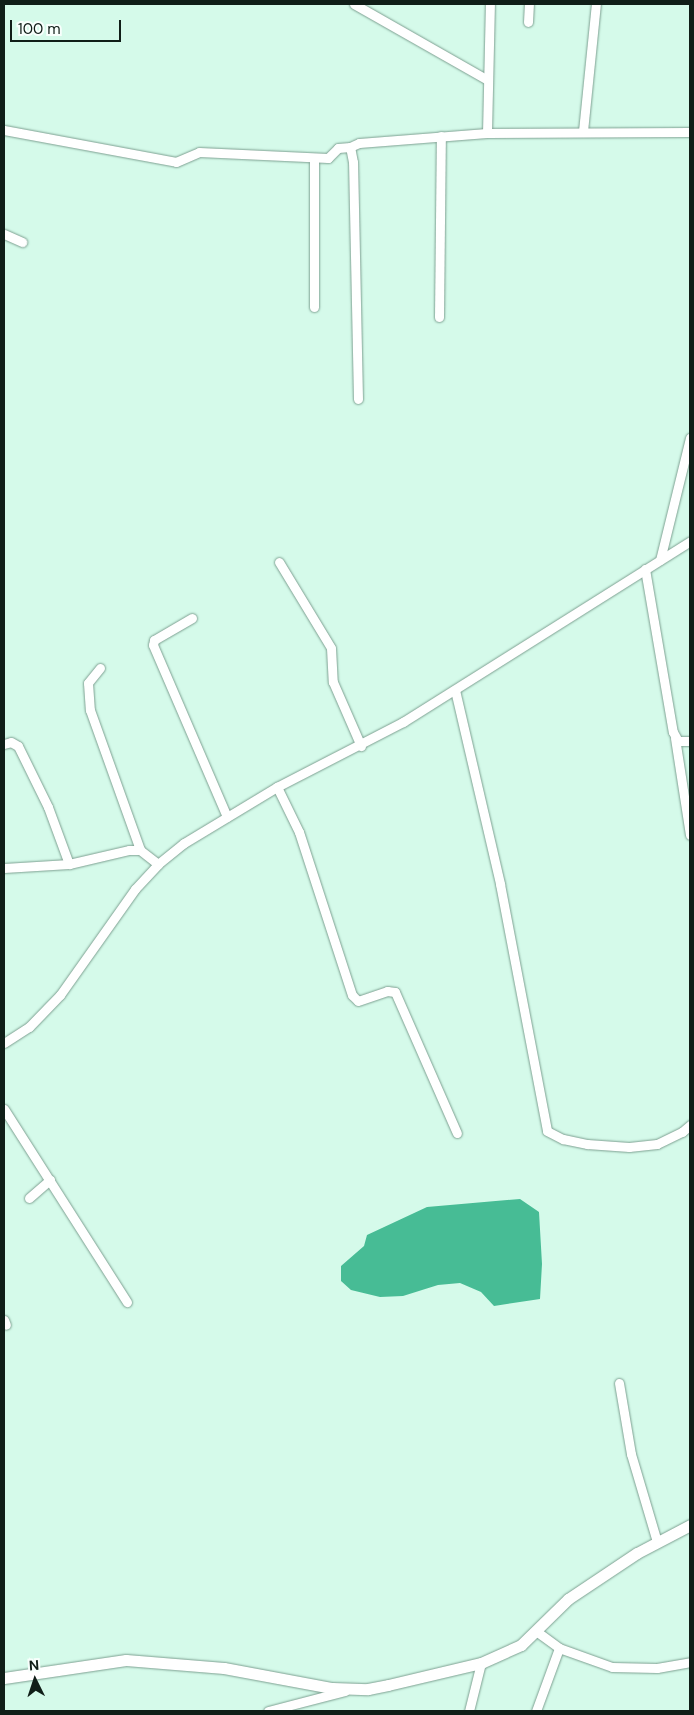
<!DOCTYPE html>
<style>
body{margin:0}
#map{position:relative;width:694px;height:1715px;overflow:hidden;background:#d5faea;font-family:"DM Sans",sans-serif}
div>[style]{position:absolute}
.water>*{inset:0;background:#47bc95}
.roads{filter:drop-shadow(0 0 1px #7da091) drop-shadow(0 0 1px #7da091)}
.street>*{height:9px;margin:-4.5px;padding:0 4.5px;transform-origin:4.5px;border-radius:4.5px;background:#fff}
.secondary>*{height:11px;margin:-5.5px;padding:0 5.5px;transform-origin:5.5px;border-radius:5.5px;background:#fff}
span{translate:-50% -50%;white-space:nowrap;text-align:center;line-height:1.15;-webkit-text-stroke:4px #f8fffc;paint-order:stroke}
.frame{position:absolute;inset:0;border:5px solid #101e18;pointer-events:none}
.north{position:absolute;left:10px;top:1655px;width:50px;height:50px;-webkit-text-stroke:4px #f8fffc;paint-order:stroke;rotate:356deg;font-size:14px;font-weight:700;line-height:20px;text-align:center;color:#101e18}
.north::after{content:'';display:block;margin:auto;width:18px;height:22px;background:#101e18;clip-path:polygon(50% 0,100% 100%,50% 72%,0 100%)}
.scale{position:absolute;left:10px;top:20px;width:111px;height:22px;box-sizing:border-box;border:2px solid #101e18;border-top:0;padding-left:6px;font-size:15px;line-height:18px;white-space:nowrap;color:#101e18;-webkit-text-stroke:4px #f8fffc;paint-order:stroke}
</style>
<div id="map">
<div class="water">
<i style="clip-path:polygon(520px 1199px,539px 1212px,542px 1264px,540px 1299px,494px 1306px,481px 1292px,460px 1283px,438px 1285px,403px 1296px,380px 1297px,351px 1290px,341px 1281px,341px 1266px,364px 1246px,367px 1235px,427px 1207px)"></i>
</div>
<div class="roads">
<div class="street">
<i style="left:354px;top:4px;width:154px;rotate:29.6deg"></i>
<i style="left:528px;top:22px;width:18px;rotate:-87deg"></i>
<i style="left:4px;top:130px;width:175px;rotate:10.5deg"></i>
<i style="left:176px;top:162px;width:25px;rotate:-23deg"></i>
<i style="left:199px;top:152px;width:129px;rotate:2.7deg"></i>
<i style="left:328px;top:158px;width:14px;rotate:-45deg"></i>
<i style="left:338px;top:148px;width:12px;rotate:-5deg"></i>
<i style="left:583px;top:131px;width:128px;rotate:-84.2deg"></i>
<i style="left:487px;top:133px;width:129px;rotate:-88.7deg"></i>
<i style="left:4px;top:234px;width:20px;rotate:24deg"></i>
<i style="left:314px;top:307px;width:149px;rotate:-90deg"></i>
<i style="left:439px;top:317px;width:181px;rotate:-89.4deg"></i>
<i style="left:358px;top:399px;width:237px;rotate:-91.2deg"></i>
<i style="left:353px;top:162px;width:15px;rotate:-101deg"></i>
<i style="left:350px;top:147px;width:10px;rotate:-24deg"></i>
<i style="left:359px;top:143px;width:128px;rotate:-4.5deg"></i>
<i style="left:487px;top:133px;width:203px;rotate:-0.3deg"></i>
<i style="left:660px;top:560px;width:126px;rotate:-76.2deg"></i>
<i style="left:279px;top:562px;width:100px;rotate:58.8deg"></i>
<i style="left:331px;top:648px;width:34px;rotate:87deg"></i>
<i style="left:333px;top:682px;width:70px;rotate:66.4deg"></i>
<i style="left:645px;top:569px;width:165px;rotate:80.3deg"></i>
<i style="left:673px;top:732px;width:10px;rotate:61deg"></i>
<i style="left:678px;top:741px;width:12px"></i>
<i style="left:192px;top:618px;width:44px;rotate:149.9deg"></i>
<i style="left:154px;top:640px;width:5px;rotate:101deg"></i>
<i style="left:153px;top:645px;width:187px;rotate:66.7deg"></i>
<i style="left:100px;top:668px;width:19px;rotate:129deg"></i>
<i style="left:88px;top:683px;width:27px;rotate:86deg"></i>
<i style="left:90px;top:710px;width:149px;rotate:70.3deg"></i>
<i style="left:455px;top:690px;width:199px;rotate:76.9deg"></i>
<i style="left:500px;top:884px;width:251px;rotate:79.2deg"></i>
<i style="left:547px;top:1131px;width:18px;rotate:27deg"></i>
<i style="left:563px;top:1139px;width:25px;rotate:12deg"></i>
<i style="left:587px;top:1144px;width:42px;rotate:4.1deg"></i>
<i style="left:629px;top:1147px;width:28px;rotate:-6deg"></i>
<i style="left:657px;top:1144px;width:28px;rotate:-26deg"></i>
<i style="left:682px;top:1132px;width:11px;rotate:-41deg"></i>
<i style="left:675px;top:738px;width:98px;rotate:81.2deg"></i>
<i style="left:4px;top:744px;width:7px;rotate:-16deg"></i>
<i style="left:11px;top:742px;width:8px;rotate:30deg"></i>
<i style="left:18px;top:746px;width:68px;rotate:63.8deg"></i>
<i style="left:48px;top:807px;width:61px;rotate:69.8deg"></i>
<i style="left:277px;top:787px;width:50px;rotate:63.9deg"></i>
<i style="left:299px;top:832px;width:171px;rotate:72deg"></i>
<i style="left:352px;top:995px;width:8px;rotate:45deg"></i>
<i style="left:358px;top:1001px;width:31px;rotate:-19deg"></i>
<i style="left:387px;top:991px;width:8px;rotate:7deg"></i>
<i style="left:395px;top:992px;width:154px;rotate:66.3deg"></i>
<i style="left:4px;top:868px;width:65px;rotate:-3.5deg"></i>
<i style="left:69px;top:864px;width:62px;rotate:-13.1deg"></i>
<i style="left:129px;top:850px;width:11px"></i>
<i style="left:140px;top:850px;width:23px;rotate:38deg"></i>
<i style="left:4px;top:1043px;width:30px;rotate:-33deg"></i>
<i style="left:29px;top:1027px;width:45px;rotate:-45.9deg"></i>
<i style="left:60px;top:995px;width:130px;rotate:-54.7deg"></i>
<i style="left:135px;top:889px;width:34px;rotate:-47deg"></i>
<i style="left:158px;top:864px;width:33px;rotate:-39deg"></i>
<i style="left:184px;top:843px;width:109px;rotate:-31.1deg"></i>
<i style="left:277px;top:787px;width:142px;rotate:-27.3deg"></i>
<i style="left:403px;top:722px;width:339px;rotate:-32.2deg"></i>
<i style="left:4px;top:1109px;width:229px;rotate:57.5deg"></i>
<i style="left:29px;top:1198px;width:28px;rotate:-41deg"></i>
<i style="left:4px;top:1320px;width:5px;rotate:68deg"></i>
<i style="left:619px;top:1383px;width:72px;rotate:80.4deg"></i>
<i style="left:631px;top:1454px;width:92px;rotate:73.5deg"></i>
<i style="left:536px;top:1631px;width:29px;rotate:36deg"></i>
<i style="left:559px;top:1648px;width:56px;rotate:19.7deg"></i>
<i style="left:612px;top:1667px;width:45px;rotate:1.3deg"></i>
<i style="left:657px;top:1668px;width:34px;rotate:-10deg"></i>
<i style="left:268px;top:1711px;width:80px;rotate:-14.6deg"></i>
<i style="left:469px;top:1711px;width:49px;rotate:-76deg"></i>
<i style="left:536px;top:1711px;width:67px;rotate:-69.9deg"></i>
</div>
<div class="secondary">
<i style="left:4px;top:1678px;width:123px;rotate:-8.4deg"></i>
<i style="left:126px;top:1660px;width:98px;rotate:4.7deg"></i>
<i style="left:224px;top:1668px;width:110px;rotate:10.5deg"></i>
<i style="left:332px;top:1688px;width:36px;rotate:2deg"></i>
<i style="left:368px;top:1689px;width:20px;rotate:-11deg"></i>
<i style="left:388px;top:1685px;width:96px;rotate:-13.3deg"></i>
<i style="left:481px;top:1663px;width:44px;rotate:-24.2deg"></i>
<i style="left:521px;top:1645px;width:66px;rotate:-44.4deg"></i>
<i style="left:568px;top:1599px;width:83px;rotate:-33.7deg"></i>
<i style="left:637px;top:1553px;width:60px;rotate:-27.8deg"></i>
</div>
</div>
<div class="frame"></div>
<div class="north">N</div>
<div class="scale">100 m</div>
</div>
